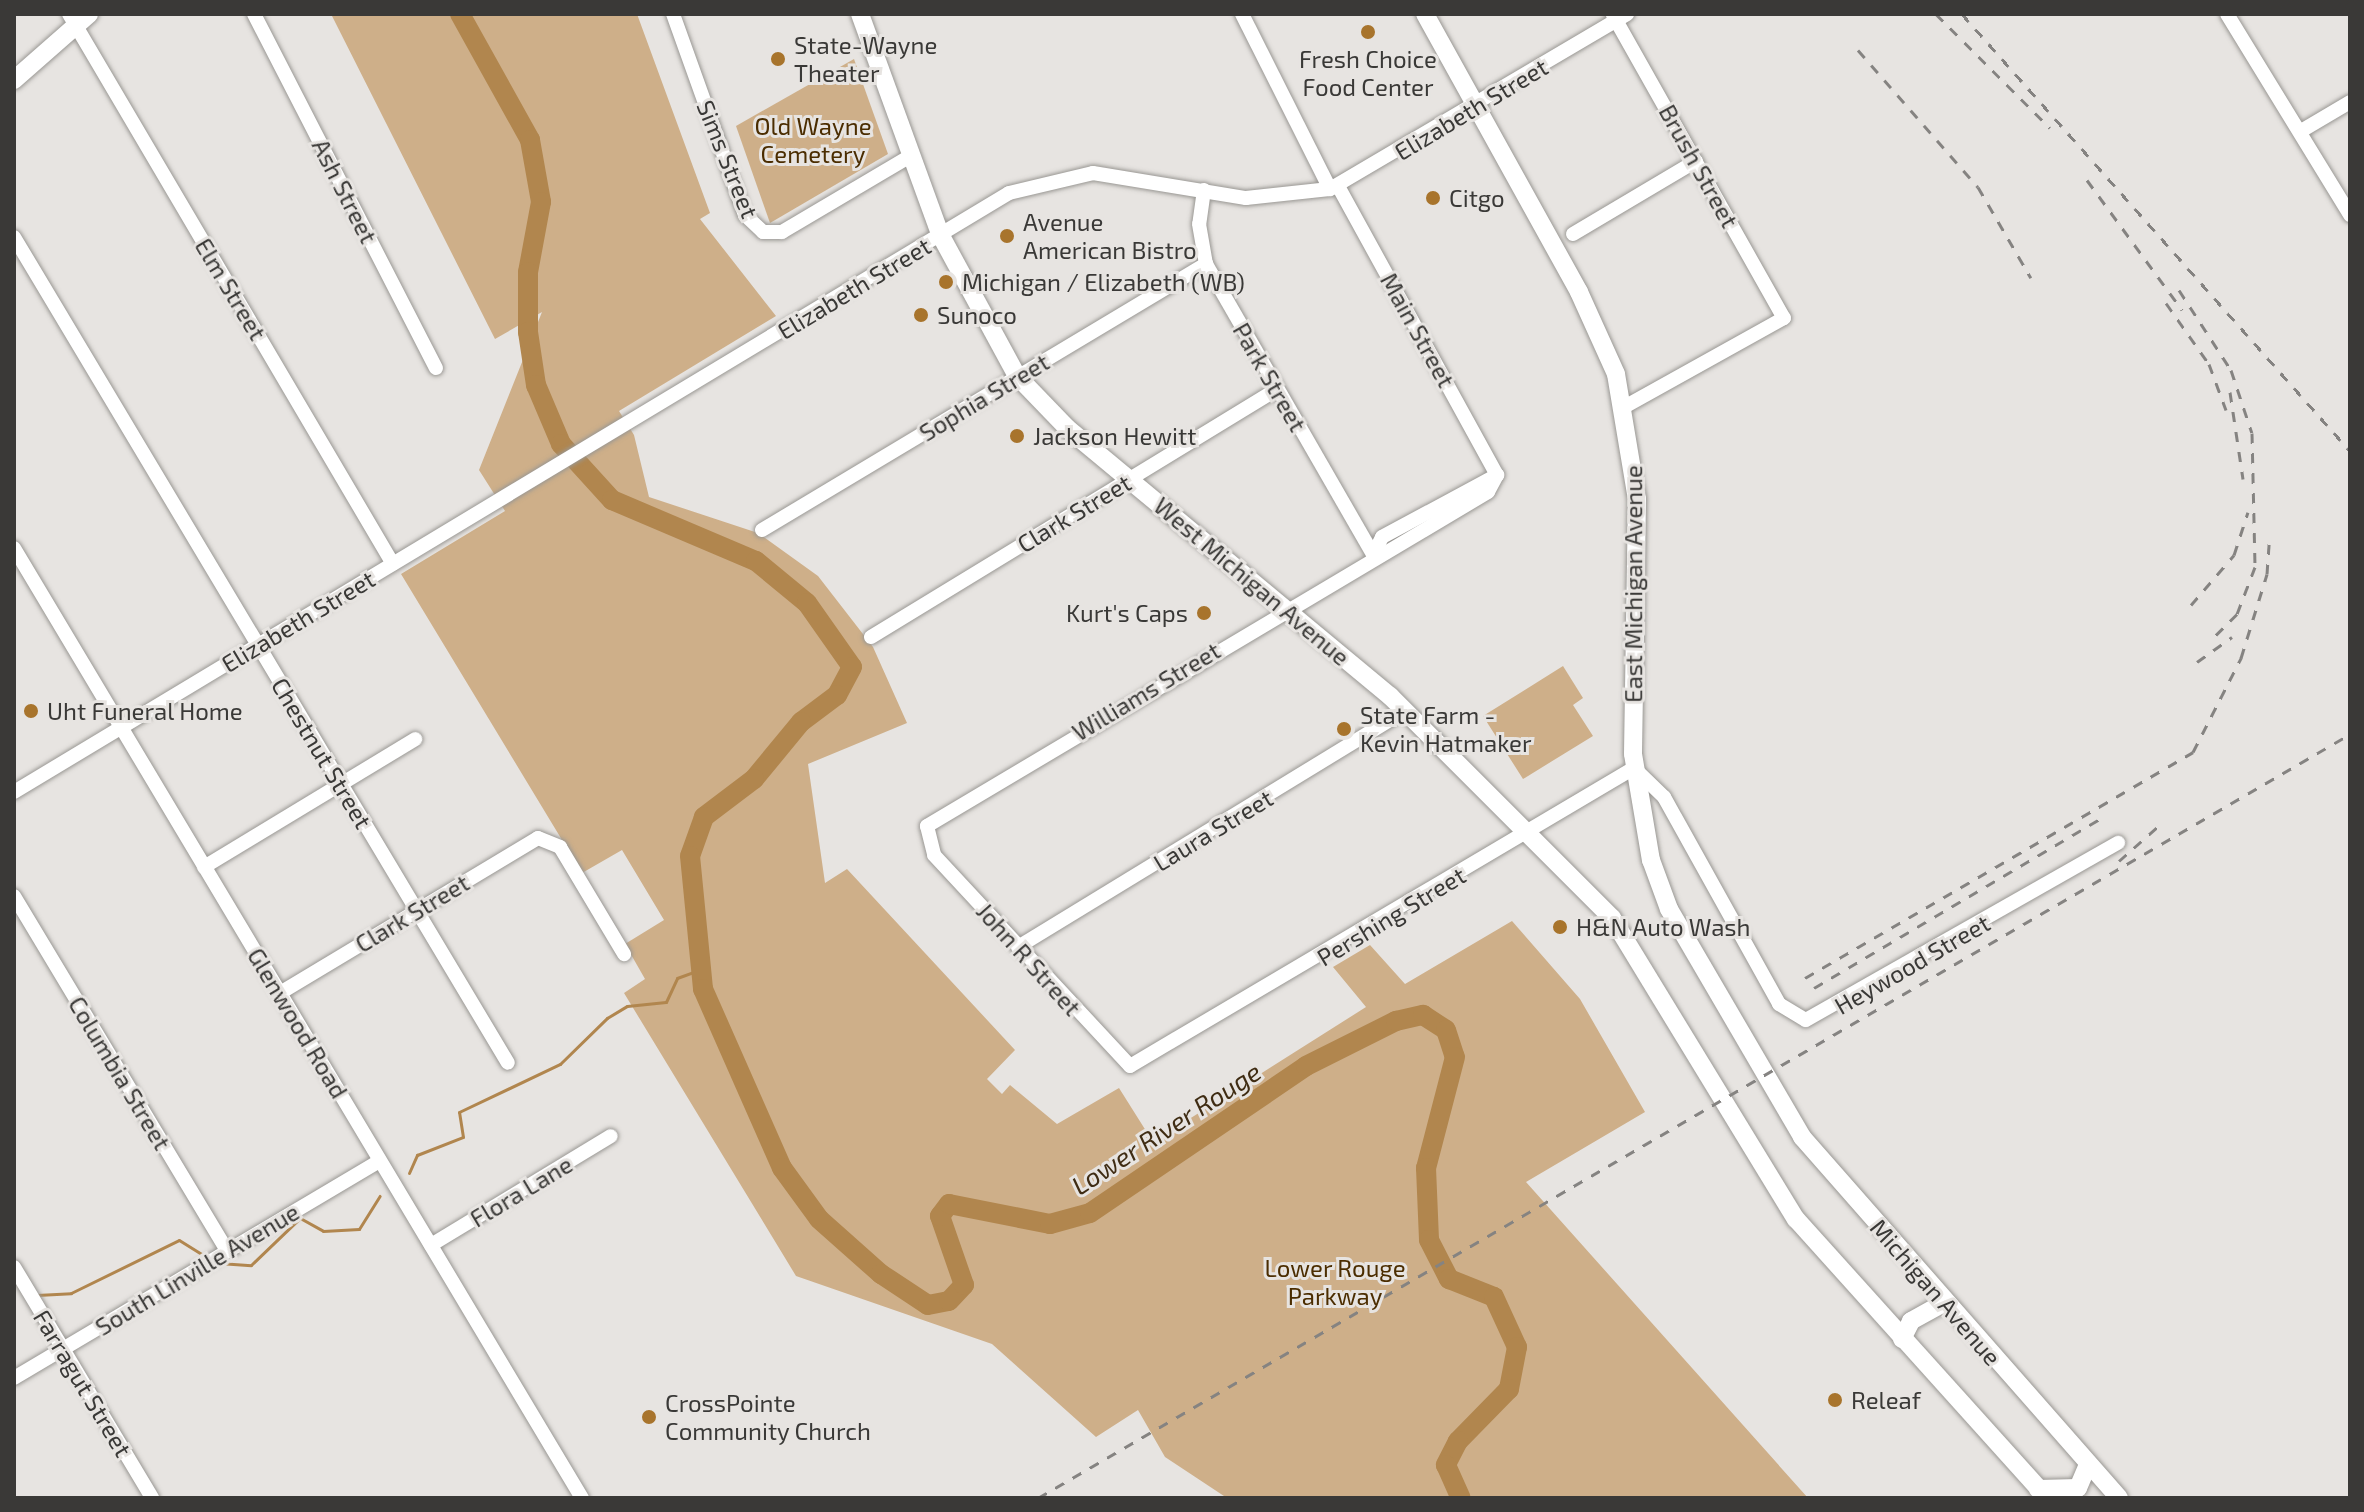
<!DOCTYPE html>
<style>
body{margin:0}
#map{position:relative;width:2364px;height:1512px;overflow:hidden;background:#e7e4e1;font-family:"Exo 2",sans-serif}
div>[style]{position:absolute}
.green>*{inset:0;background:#ceaf89}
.stream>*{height:3px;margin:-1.5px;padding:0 1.5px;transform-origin:1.5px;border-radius:1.5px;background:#b1864e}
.river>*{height:20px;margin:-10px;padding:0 10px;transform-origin:10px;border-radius:10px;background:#b1864e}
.roads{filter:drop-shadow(0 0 2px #999793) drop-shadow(0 0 2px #999793)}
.minor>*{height:14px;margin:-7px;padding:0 7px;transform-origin:7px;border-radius:7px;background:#fff}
.major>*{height:18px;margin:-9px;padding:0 9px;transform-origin:9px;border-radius:9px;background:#fff}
.rail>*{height:3px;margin-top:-1.5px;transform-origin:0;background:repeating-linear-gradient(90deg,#858381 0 10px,transparent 0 20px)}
.dots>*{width:22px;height:22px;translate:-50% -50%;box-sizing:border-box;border:4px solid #e7e4e1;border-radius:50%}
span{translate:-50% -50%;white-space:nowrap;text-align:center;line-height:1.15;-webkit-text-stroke:6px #e7e4e1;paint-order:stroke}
.poi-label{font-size:24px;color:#3a3937}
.left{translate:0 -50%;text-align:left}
.right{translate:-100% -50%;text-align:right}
.street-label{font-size:24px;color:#3a3937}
.park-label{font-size:24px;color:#4b2d00}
.water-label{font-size:26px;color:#3f2c13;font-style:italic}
.frame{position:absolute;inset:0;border:16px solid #3a3937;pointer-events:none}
</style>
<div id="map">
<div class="green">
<i style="clip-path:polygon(331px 14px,637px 14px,710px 213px,700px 219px,776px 316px,619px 411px,634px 435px,649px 497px,758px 533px,818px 576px,873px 647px,907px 723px,808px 764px,825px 883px,847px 869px,1015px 1050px,987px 1079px,1002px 1094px,1010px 1085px,1057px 1124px,1119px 1088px,1153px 1142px,1366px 1007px,1333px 967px,1370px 945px,1405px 984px,1512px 921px,1580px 999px,1645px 1112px,1526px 1182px,1808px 1498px,1227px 1498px,1165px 1457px,1138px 1410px,1096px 1437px,992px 1344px,796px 1276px,624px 993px,645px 979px,625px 944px,664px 920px,622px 850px,582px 873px,401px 574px,505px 511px,479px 470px,542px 312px,495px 339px)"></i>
<i style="clip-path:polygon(854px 59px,888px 154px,770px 223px,736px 126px)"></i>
<i style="clip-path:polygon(1563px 666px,1583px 698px,1573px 705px,1593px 736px,1523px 779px,1483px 716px)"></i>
</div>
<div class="stream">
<i style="left:409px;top:1173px;width:20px;rotate:-66deg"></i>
<i style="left:417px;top:1155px;width:49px;rotate:-21.4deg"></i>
<i style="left:463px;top:1137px;width:25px;rotate:-99deg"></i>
<i style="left:459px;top:1112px;width:112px;rotate:-25.4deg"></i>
<i style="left:560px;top:1064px;width:66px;rotate:-44.4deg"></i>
<i style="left:607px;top:1018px;width:23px;rotate:-31deg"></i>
<i style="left:627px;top:1006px;width:39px;rotate:-6deg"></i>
<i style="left:666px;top:1002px;width:26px;rotate:-65deg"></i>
<i style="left:677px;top:978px;width:23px;rotate:-20deg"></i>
<i style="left:219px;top:1263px;width:32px;rotate:4deg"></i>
<i style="left:251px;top:1265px;width:68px;rotate:-43.8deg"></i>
<i style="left:300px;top:1218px;width:26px;rotate:29deg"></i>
<i style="left:323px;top:1231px;width:36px;rotate:-3deg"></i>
<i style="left:359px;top:1229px;width:39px;rotate:-58deg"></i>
<i style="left:37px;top:1295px;width:34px;rotate:-3deg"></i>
<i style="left:71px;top:1293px;width:120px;rotate:-26.1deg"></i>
<i style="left:179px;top:1240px;width:34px;rotate:32deg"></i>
</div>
<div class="river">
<i style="left:460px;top:14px;width:144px;rotate:60.9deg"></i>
<i style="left:530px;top:140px;width:63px;rotate:79.9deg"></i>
<i style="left:541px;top:202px;width:71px;rotate:100.5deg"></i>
<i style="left:528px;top:272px;width:60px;rotate:90deg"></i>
<i style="left:528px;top:332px;width:54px;rotate:81.4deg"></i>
<i style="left:536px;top:385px;width:64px;rotate:67deg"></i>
<i style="left:561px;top:444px;width:76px;rotate:47.7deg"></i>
<i style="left:612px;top:500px;width:156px;rotate:23deg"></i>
<i style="left:756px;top:561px;width:66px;rotate:39.5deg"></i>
<i style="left:807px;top:603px;width:78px;rotate:54.9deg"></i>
<i style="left:852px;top:667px;width:32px;rotate:118deg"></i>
<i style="left:837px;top:695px;width:45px;rotate:143.1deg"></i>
<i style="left:801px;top:722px;width:74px;rotate:129.5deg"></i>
<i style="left:754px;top:779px;width:63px;rotate:142.8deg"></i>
<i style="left:704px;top:817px;width:41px;rotate:109.7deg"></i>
<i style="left:690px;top:856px;width:134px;rotate:84.4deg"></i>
<i style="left:703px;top:989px;width:196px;rotate:66.2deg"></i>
<i style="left:782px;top:1168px;width:63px;rotate:54deg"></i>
<i style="left:819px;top:1219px;width:83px;rotate:41.6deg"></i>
<i style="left:881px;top:1274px;width:56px;rotate:33.4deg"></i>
<i style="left:928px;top:1305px;width:21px;rotate:-11deg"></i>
<i style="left:949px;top:1301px;width:22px;rotate:-47deg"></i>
<i style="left:964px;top:1285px;width:73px;rotate:-109.2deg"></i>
<i style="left:940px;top:1216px;width:15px;rotate:-53deg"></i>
<i style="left:949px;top:1204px;width:103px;rotate:11.2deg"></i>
<i style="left:1050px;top:1224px;width:41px;rotate:-15.4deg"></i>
<i style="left:1090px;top:1213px;width:261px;rotate:-34.2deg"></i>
<i style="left:1306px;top:1066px;width:101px;rotate:-26.6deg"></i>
<i style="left:1396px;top:1021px;width:28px;rotate:-13deg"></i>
<i style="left:1423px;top:1015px;width:27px;rotate:33deg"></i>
<i style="left:1446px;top:1030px;width:28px;rotate:72deg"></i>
<i style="left:1455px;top:1057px;width:115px;rotate:104.6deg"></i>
<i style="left:1426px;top:1168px;width:72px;rotate:87.6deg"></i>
<i style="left:1429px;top:1240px;width:44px;rotate:62.9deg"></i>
<i style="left:1449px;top:1279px;width:48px;rotate:21.8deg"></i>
<i style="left:1494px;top:1297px;width:55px;rotate:65.3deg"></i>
<i style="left:1517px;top:1347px;width:43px;rotate:100.8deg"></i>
<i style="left:1509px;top:1389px;width:73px;rotate:134.4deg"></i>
<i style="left:1458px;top:1441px;width:27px;rotate:117deg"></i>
<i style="left:1446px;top:1465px;width:36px;rotate:66deg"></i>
</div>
<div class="roads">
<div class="minor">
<i style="left:69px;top:14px;width:638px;rotate:59.5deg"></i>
<i style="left:254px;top:14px;width:398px;rotate:62.8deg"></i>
<i style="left:673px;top:14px;width:214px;rotate:70.3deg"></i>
<i style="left:745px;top:215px;width:25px;rotate:43deg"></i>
<i style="left:763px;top:232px;width:19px"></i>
<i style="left:782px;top:232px;width:151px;rotate:-30.6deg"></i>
<i style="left:1242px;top:14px;width:196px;rotate:63.3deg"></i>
<i style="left:2227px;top:14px;width:236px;rotate:58.5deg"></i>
<i style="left:1613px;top:15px;width:348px;rotate:60.6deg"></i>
<i style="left:1784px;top:318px;width:183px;rotate:150.9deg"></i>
<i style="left:2301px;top:131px;width:57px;rotate:-30.6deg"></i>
<i style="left:1338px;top:186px;width:330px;rotate:61.2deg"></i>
<i style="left:1204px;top:190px;width:34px;rotate:98deg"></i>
<i style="left:1199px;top:224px;width:41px;rotate:80.1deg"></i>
<i style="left:1206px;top:264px;width:336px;rotate:60.1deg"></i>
<i style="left:1573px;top:234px;width:143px;rotate:-30.7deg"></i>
<i style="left:14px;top:237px;width:962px;rotate:59.12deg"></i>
<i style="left:1497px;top:475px;width:19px;rotate:118deg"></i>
<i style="left:1488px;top:492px;width:653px;rotate:149.23deg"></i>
<i style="left:927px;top:826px;width:30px;rotate:76deg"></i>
<i style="left:934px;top:855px;width:288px;rotate:47.1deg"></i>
<i style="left:1130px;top:1066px;width:586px;rotate:-30.59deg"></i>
<i style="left:1634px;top:768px;width:42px;rotate:44deg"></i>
<i style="left:1664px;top:797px;width:237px;rotate:60.9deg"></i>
<i style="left:1779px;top:1004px;width:31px;rotate:31deg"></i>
<i style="left:1806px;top:1020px;width:359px;rotate:-29.6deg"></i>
<i style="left:762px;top:530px;width:518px;rotate:-30.93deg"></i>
<i style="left:14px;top:548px;width:1107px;rotate:59.13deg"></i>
<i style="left:1373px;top:555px;width:20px;rotate:-63deg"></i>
<i style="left:1382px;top:537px;width:131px;rotate:-28.3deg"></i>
<i style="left:871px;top:637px;width:476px;rotate:-31.4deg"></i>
<i style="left:14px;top:792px;width:1161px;rotate:-31.05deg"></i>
<i style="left:1009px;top:193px;width:86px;rotate:-13.4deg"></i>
<i style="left:1093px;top:173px;width:155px;rotate:9.3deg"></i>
<i style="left:1246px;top:198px;width:84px;rotate:-6.1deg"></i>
<i style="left:1330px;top:189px;width:345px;rotate:-30.5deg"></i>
<i style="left:204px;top:867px;width:247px;rotate:-31.2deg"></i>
<i style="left:14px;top:896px;width:414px;rotate:59deg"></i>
<i style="left:1018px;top:947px;width:453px;rotate:-31.4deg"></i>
<i style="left:280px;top:993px;width:301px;rotate:-31deg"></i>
<i style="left:538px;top:838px;width:24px;rotate:22deg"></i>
<i style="left:560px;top:847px;width:125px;rotate:59.1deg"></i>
<i style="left:431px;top:1245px;width:210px;rotate:-31.2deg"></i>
<i style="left:14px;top:1267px;width:269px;rotate:59.1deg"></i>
<i style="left:14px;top:1378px;width:425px;rotate:-30.7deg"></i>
</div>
<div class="major">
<i style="left:860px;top:14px;width:236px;rotate:70deg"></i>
<i style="left:941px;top:236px;width:159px;rotate:61.5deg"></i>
<i style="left:1017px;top:376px;width:72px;rotate:46.1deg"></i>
<i style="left:1067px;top:428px;width:420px;rotate:39.7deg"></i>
<i style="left:1390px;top:696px;width:314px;rotate:45deg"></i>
<i style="left:1612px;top:918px;width:353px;rotate:58.6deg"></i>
<i style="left:1796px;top:1219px;width:375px;rotate:48deg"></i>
<i style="left:1425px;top:14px;width:318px;rotate:61deg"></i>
<i style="left:1579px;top:292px;width:90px;rotate:65.7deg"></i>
<i style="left:1616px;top:374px;width:127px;rotate:80.5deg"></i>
<i style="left:1637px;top:499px;width:255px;rotate:90.9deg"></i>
<i style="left:1633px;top:754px;width:108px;rotate:80.4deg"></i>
<i style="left:1651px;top:860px;width:52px;rotate:69.8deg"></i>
<i style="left:1669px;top:909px;width:264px;rotate:59.7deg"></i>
<i style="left:1802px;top:1137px;width:480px;rotate:48.7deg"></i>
<i style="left:14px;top:80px;width:100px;rotate:-41.3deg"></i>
<i style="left:1902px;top:1339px;width:20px;rotate:-63deg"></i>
<i style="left:1911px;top:1321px;width:39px;rotate:-29deg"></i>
<i style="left:2038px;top:1489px;width:40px;rotate:-1.4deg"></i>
<i style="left:2078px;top:1488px;width:25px;rotate:-67deg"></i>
</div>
</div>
<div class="rail">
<i style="left:1936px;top:14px;width:161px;rotate:45deg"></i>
<i style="left:1962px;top:14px;width:584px;rotate:48.4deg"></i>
<i style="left:1858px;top:50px;width:182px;rotate:48.8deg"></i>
<i style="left:1978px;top:187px;width:105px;rotate:59.8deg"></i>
<i style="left:2087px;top:180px;width:161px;rotate:53.8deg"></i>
<i style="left:2179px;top:290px;width:95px;rotate:57deg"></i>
<i style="left:2231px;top:370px;width:66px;rotate:71.6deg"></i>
<i style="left:2252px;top:433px;width:134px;rotate:88.7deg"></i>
<i style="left:2255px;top:567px;width:50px;rotate:111deg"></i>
<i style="left:2237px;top:614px;width:37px;rotate:135deg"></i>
<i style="left:2166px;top:303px;width:75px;rotate:54.8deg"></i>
<i style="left:2209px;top:364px;width:49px;rotate:69.7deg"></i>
<i style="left:2230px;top:392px;width:88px;rotate:81.5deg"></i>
<i style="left:2191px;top:605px;width:66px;rotate:-49.3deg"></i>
<i style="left:2234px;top:555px;width:45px;rotate:-72deg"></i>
<i style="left:2197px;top:662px;width:43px;rotate:-35.5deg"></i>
<i style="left:2119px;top:861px;width:59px;rotate:-41.6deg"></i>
<i style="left:1805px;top:978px;width:449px;rotate:-30.2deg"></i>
<i style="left:2193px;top:752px;width:106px;rotate:-62.9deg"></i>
<i style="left:2241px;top:658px;width:88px;rotate:-72.8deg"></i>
<i style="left:2267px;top:574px;width:39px;rotate:-86deg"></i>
<i style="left:1814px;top:988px;width:332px;rotate:-30.6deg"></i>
<i style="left:1038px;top:1498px;width:1518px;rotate:-30.21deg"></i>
</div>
<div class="dots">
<i style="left:1368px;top:32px;background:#a8742c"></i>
<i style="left:778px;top:59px;background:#a8742c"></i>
<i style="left:1433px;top:198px;background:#a8742c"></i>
<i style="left:1007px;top:236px;background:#a8742c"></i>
<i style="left:946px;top:282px;background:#a8742c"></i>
<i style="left:921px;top:315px;background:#a8742c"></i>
<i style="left:1017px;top:436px;background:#a8742c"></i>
<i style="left:1204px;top:613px;background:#a8742c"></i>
<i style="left:31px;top:711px;background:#a8742c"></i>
<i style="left:1344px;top:729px;background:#a8742c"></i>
<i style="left:1560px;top:927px;background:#a8742c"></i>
<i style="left:1835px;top:1400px;background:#a8742c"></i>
<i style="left:649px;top:1417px;background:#a8742c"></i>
</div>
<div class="poi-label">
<span class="left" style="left:794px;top:59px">State-Wayne<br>Theater</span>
<span style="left:1368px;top:73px">Fresh Choice<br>Food Center</span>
<span class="left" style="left:1449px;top:198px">Citgo</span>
<span class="left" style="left:1023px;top:236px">Avenue<br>American Bistro</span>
<span class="left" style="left:962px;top:282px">Michigan / Elizabeth (WB)</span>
<span class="left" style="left:937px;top:315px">Sunoco</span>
<span class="left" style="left:1033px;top:436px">Jackson Hewitt</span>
<span class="right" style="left:1188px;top:613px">Kurt's Caps</span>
<span class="left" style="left:47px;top:711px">Uht Funeral Home</span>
<span class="left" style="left:1360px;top:729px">State Farm -<br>Kevin Hatmaker</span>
<span class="left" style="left:1576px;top:927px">H&amp;N Auto Wash</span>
<span class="left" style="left:1851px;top:1400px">Releaf</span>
<span class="left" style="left:665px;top:1417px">CrossPointe<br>Community Church</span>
</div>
<div class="street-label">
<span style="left:1471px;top:109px;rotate:-31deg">Elizabeth Street</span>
<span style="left:728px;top:159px;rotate:68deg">Sims Street</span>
<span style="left:1699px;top:166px;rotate:61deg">Brush Street</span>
<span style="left:345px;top:191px;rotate:63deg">Ash Street</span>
<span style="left:854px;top:288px;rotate:-31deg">Elizabeth Street</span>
<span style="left:231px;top:289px;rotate:59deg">Elm Street</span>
<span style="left:1418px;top:330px;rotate:61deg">Main Street</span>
<span style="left:1270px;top:377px;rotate:60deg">Park Street</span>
<span style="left:984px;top:397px;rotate:-31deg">Sophia Street</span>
<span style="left:1074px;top:513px;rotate:-31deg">Clark Street</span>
<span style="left:1252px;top:581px;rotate:40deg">West Michigan Avenue</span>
<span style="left:1633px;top:584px;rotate:-90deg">East Michigan Avenue</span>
<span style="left:298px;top:621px;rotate:-31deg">Elizabeth Street</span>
<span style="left:1146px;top:691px;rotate:-31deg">Williams Street</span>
<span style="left:322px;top:753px;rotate:59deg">Chestnut Street</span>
<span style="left:1213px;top:830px;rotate:-31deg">Laura Street</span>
<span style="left:412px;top:913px;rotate:-31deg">Clark Street</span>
<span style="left:1391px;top:916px;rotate:-31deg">Pershing Street</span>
<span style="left:1029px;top:959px;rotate:48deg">John R Street</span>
<span style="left:1912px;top:964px;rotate:-30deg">Heywood Street</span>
<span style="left:298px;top:1023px;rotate:59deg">Glenwood Road</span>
<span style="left:120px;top:1073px;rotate:59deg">Columbia Street</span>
<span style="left:521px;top:1191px;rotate:-31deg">Flora Lane</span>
<span style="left:197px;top:1269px;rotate:-31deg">South Linville Avenue</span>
<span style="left:1936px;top:1292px;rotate:49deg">Michigan Avenue</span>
<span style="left:83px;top:1383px;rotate:59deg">Farragut Street</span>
</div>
<div class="park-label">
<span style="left:813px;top:140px">Old Wayne<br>Cemetery</span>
<span style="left:1335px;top:1282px">Lower Rouge<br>Parkway</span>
</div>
<div class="water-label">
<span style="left:1166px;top:1128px;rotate:-33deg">Lower River Rouge</span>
</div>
<div class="frame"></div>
</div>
